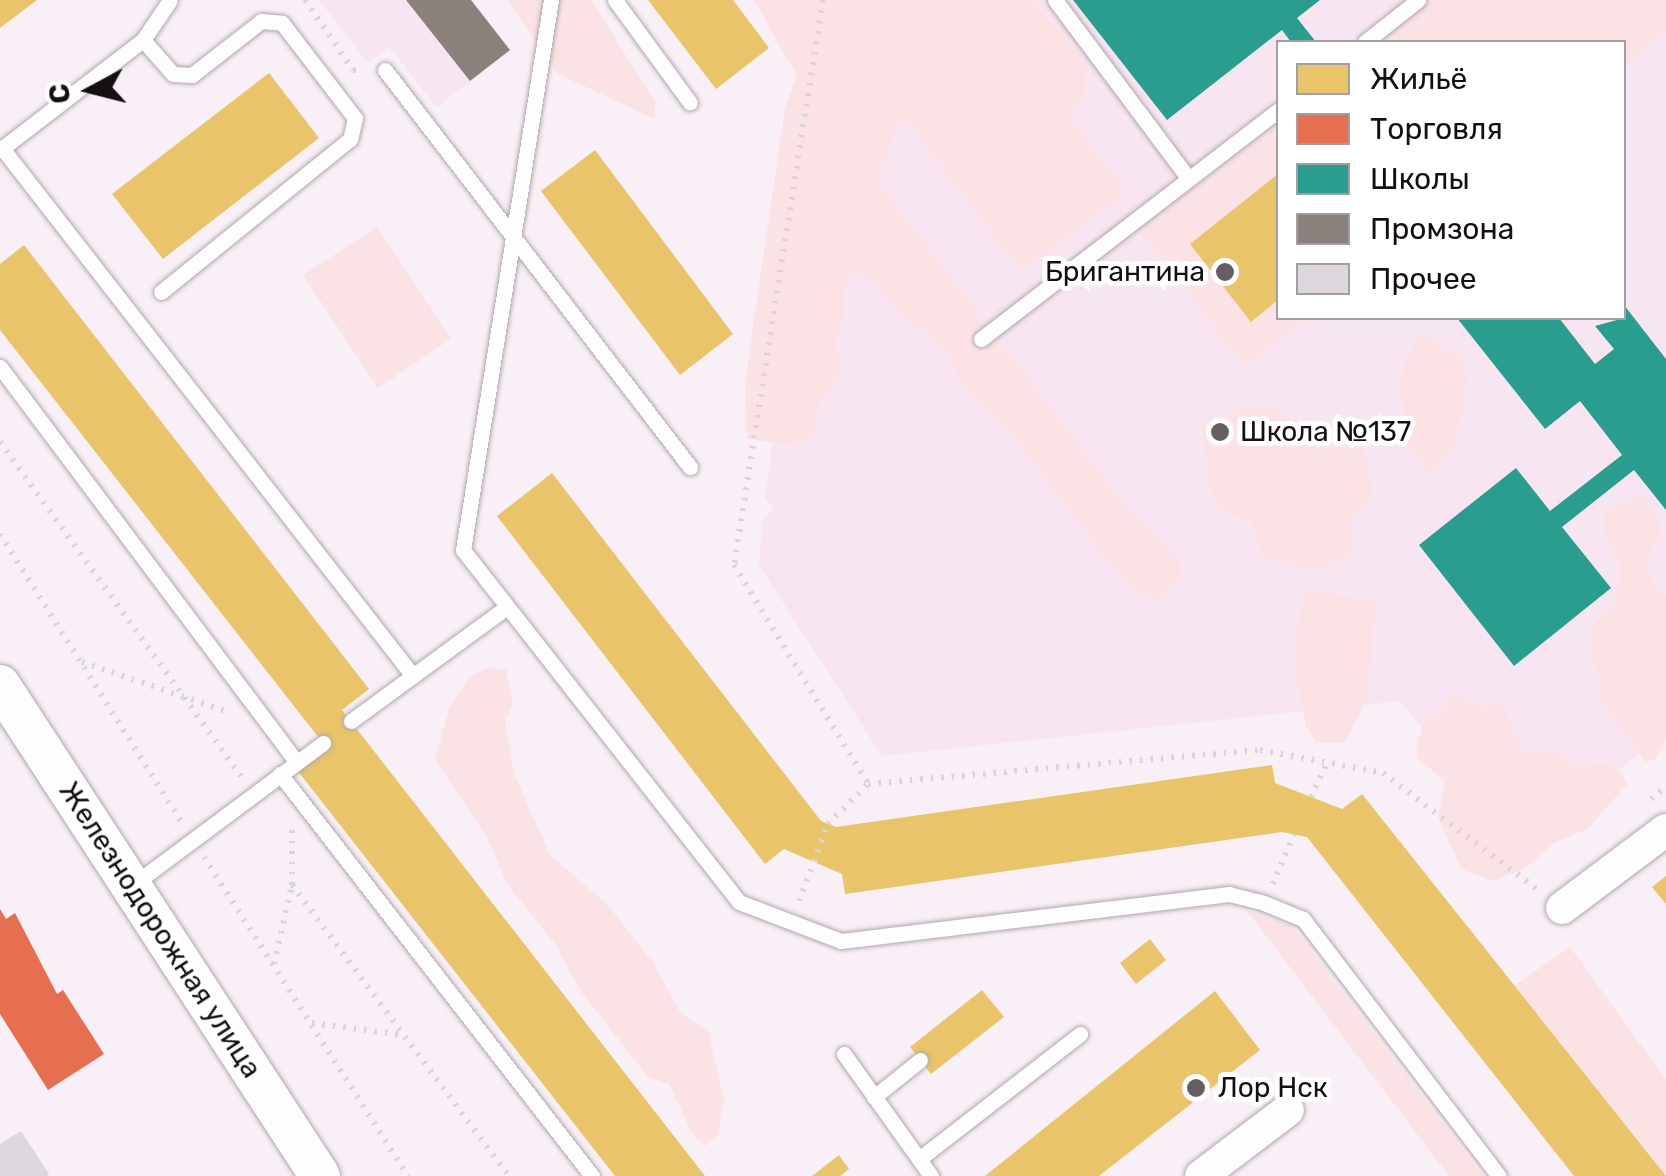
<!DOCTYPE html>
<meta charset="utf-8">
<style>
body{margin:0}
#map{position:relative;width:1666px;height:1176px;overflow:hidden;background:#f9eff6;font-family:Rubik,sans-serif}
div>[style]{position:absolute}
.built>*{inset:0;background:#f8e5f2}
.green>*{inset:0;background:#fbe3e5}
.homes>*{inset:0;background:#e9c46a}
.shops>*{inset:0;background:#e76f51}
.schools>*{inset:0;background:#2a9d8f}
.industry>*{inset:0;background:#8a817c}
.building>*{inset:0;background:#ddd6dc}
.path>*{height:6px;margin-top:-3px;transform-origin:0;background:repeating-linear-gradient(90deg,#d9d6d8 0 2.5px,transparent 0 10.5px)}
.roads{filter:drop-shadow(0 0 2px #b0a8ad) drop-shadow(0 0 2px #b0a8ad)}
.service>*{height:15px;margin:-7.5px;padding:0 7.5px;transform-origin:7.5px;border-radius:7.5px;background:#fefdfe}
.minor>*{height:32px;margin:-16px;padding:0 16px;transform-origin:16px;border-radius:16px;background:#fefdfe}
.tertiary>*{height:40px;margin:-20px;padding:0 20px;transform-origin:20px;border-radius:20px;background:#fefdfe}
.dots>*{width:28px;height:28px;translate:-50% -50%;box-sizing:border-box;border:5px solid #fff;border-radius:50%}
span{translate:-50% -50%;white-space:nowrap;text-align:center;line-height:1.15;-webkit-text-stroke:10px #fff;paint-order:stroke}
.poi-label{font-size:28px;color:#150e13}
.right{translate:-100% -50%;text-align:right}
.left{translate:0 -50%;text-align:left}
.street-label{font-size:28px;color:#150e13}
.legend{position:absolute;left:1276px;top:40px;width:350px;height:280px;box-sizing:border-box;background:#fff;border:2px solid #a19fa1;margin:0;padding:12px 18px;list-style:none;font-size:30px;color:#150e13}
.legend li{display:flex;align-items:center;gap:20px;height:50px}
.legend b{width:50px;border:2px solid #a19fa1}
.north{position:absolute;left:40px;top:40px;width:100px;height:100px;-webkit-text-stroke:8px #fff;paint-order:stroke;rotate:263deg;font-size:28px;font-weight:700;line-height:40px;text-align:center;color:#150e13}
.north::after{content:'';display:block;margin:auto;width:35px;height:45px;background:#150e13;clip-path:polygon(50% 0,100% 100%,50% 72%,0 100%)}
</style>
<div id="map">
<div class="built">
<i style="clip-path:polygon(319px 0,406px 0,470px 81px,437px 107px,389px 47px,368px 63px)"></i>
<i style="clip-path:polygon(834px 0,1430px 0,1375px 42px,1278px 42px,1278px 118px,1244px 366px,1311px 318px,1624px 318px,1624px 66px,1666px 31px,1666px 733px,1521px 846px,1400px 701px,882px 756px,759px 565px,762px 522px,774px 508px,765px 498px)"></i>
</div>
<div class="green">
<i style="clip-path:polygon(508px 0,591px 0,655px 102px,655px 119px,558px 74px)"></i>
<i style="clip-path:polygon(754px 0,1031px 0,1078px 51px,1086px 65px,1085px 100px,1068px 115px,1127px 192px,1021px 272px,906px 120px,896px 127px,877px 180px,1127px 508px,1179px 561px,1183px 578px,1156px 600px,1139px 594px,1102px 553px,1009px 430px,967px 390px,939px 343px,906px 320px,869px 278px,852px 272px,844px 287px,844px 322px,835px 337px,841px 373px,819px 402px,812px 436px,798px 446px,747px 439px,745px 385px,755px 312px,785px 109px,797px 76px)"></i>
<i style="clip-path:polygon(1430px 0,1666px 0,1666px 31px,1624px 66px,1624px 42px,1375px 42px)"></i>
<i style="clip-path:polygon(1278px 118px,1278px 318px,1310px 318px,1244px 367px,1138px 227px)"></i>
<i style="clip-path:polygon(377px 227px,451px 339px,378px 388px,303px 275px)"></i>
<i style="clip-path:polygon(1420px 334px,1460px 356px,1468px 381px,1454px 451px,1431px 473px,1408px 448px,1401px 394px,1403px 367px)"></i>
<i style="clip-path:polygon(1268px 406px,1285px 414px,1318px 449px,1327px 451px,1352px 437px,1359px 441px,1369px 468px,1372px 496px,1350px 524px,1351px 553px,1315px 572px,1262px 556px,1251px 520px,1225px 512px,1212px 498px,1201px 424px,1219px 424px,1241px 408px)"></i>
<i style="clip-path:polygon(1641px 493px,1663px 528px,1646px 562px,1653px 587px,1666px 596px,1666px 739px,1655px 759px,1646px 762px,1598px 697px,1602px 679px,1590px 654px,1595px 619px,1613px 608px,1618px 590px,1620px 563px,1605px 539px,1603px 511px)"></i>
<i style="clip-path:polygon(1313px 592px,1375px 600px,1368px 698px,1344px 743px,1316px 743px,1306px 727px,1296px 672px,1299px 613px,1304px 595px)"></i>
<i style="clip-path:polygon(487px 668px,506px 670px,513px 704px,505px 721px,514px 774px,550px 855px,608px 905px,654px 964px,680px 1012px,709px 1033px,724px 1100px,718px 1134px,705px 1146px,693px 1135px,669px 1084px,648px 1077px,582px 993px,555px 944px,507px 884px,486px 835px,435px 760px,449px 708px,470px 677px)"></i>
<i style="clip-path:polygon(1451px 695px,1484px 707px,1502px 705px,1524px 753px,1551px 751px,1576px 766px,1612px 763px,1628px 784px,1587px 829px,1554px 843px,1526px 868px,1492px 881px,1461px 869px,1438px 817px,1445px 781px,1417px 758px,1416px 749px,1424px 720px,1440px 713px)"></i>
<i style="clip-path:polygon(1247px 911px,1292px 926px,1483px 1176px,1449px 1176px)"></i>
<i style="clip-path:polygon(1570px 947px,1666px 1080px,1666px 1176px,1515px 985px)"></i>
</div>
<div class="homes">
<i style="clip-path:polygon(0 0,37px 0,0 28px)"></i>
<i style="clip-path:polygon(648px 0,733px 0,769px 48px,716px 89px)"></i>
<i style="clip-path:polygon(269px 73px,319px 138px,163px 259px,112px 194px)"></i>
<i style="clip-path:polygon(595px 150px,733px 334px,680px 375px,541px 191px)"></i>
<i style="clip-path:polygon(1278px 174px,1278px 300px,1251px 322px,1190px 244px)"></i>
<i style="clip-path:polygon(24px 245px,369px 689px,342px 710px,705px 1176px,615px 1176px,297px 770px,326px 747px,0 330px,0 264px)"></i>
<i style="clip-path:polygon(552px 473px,821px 821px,836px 827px,1272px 765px,1275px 783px,1342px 809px,1362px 794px,1666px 1176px,1574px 1176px,1307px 837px,1282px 832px,845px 894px,842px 874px,784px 849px,765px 864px,497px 516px)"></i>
<i style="clip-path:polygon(1666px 876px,1666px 904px,1652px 887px)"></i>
<i style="clip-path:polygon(1150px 939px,1166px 960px,1136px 984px,1120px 963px)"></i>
<i style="clip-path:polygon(982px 990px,1004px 1017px,931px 1074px,910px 1047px)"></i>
<i style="clip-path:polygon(1215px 991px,1260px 1050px,1099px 1176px,985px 1176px)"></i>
<i style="clip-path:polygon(839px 1155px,849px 1169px,840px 1176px,812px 1176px)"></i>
</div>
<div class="shops">
<i style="clip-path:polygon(0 909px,6px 919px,15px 913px,57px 994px,63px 990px,104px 1054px,48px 1090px,0 1014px)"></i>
</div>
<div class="schools">
<i style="clip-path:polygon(1073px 0,1320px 0,1297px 18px,1316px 42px,1291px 42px,1282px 30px,1167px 120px)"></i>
<i style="clip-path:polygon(1624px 305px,1666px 359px,1666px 510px,1634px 470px,1562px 527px,1611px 588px,1514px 666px,1419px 545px,1516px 468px,1550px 511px,1622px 455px,1580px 401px,1545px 429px,1457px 318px,1559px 318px,1595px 364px,1614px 349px,1595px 326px,1624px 318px)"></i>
</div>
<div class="industry">
<i style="clip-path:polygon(406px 0,471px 0,510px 50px,470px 81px)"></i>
</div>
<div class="building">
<i style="clip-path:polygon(21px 1131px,49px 1174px,47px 1176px,0 1176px,0 1144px)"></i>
</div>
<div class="path">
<i style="left:305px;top:0;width:85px;rotate:55.6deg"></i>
<i style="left:353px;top:70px;width:11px"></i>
<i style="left:823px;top:0;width:572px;rotate:98.95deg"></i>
<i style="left:734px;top:565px;width:257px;rotate:58.5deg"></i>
<i style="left:868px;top:784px;width:393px;rotate:-5deg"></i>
<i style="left:1260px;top:750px;width:125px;rotate:10.6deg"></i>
<i style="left:1383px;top:773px;width:193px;rotate:37deg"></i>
<i style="left:0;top:442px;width:412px;rotate:54.2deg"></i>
<i style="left:0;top:534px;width:339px;rotate:57.8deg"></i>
<i style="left:82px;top:662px;width:157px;rotate:18.9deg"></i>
<i style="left:1311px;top:797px;width:38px;rotate:-65deg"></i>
<i style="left:1651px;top:799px;width:19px;rotate:-39deg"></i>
<i style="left:204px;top:857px;width:379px;rotate:57.4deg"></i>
<i style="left:1273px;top:884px;width:54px;rotate:-67.2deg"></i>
<i style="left:292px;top:885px;width:363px;rotate:53.3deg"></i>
<i style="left:799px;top:901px;width:82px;rotate:-69.4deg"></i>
<i style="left:828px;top:824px;width:57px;rotate:-45deg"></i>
<i style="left:274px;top:964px;width:81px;rotate:-77.2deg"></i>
<i style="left:292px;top:885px;width:56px;rotate:-90deg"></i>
<i style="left:312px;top:1023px;width:92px;rotate:7.5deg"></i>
</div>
<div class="roads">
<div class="service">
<i style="left:551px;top:0;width:557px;rotate:99.09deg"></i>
<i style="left:463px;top:550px;width:447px;rotate:51.9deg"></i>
<i style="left:739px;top:902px;width:109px;rotate:20.9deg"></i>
<i style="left:841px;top:941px;width:391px;rotate:-6.9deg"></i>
<i style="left:1229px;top:894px;width:36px;rotate:14deg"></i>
<i style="left:1264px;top:903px;width:42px;rotate:22.3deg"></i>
<i style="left:1303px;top:919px;width:323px;rotate:52.7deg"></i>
<i style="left:615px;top:0;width:127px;rotate:53.9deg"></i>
<i style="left:1055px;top:0;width:222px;rotate:53.2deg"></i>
<i style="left:143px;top:40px;width:45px;rotate:48.6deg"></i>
<i style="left:173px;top:74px;width:19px;rotate:3deg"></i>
<i style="left:192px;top:75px;width:88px;rotate:-38deg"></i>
<i style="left:261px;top:21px;width:21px;rotate:5deg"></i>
<i style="left:282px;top:23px;width:120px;rotate:52.5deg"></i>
<i style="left:355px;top:118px;width:22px;rotate:103deg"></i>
<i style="left:350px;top:139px;width:243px;rotate:141deg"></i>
<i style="left:1365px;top:42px;width:68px;rotate:-38.4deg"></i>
<i style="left:385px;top:70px;width:501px;rotate:52.47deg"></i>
<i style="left:2px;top:148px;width:669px;rotate:52.1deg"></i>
<i style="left:0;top:150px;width:180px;rotate:-37.6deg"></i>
<i style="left:143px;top:40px;width:48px;rotate:-56deg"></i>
<i style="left:981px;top:339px;width:375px;rotate:-37.6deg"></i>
<i style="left:0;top:367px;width:493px;rotate:53.1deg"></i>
<i style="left:351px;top:721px;width:193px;rotate:-36.2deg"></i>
<i style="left:280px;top:774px;width:509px;rotate:52.18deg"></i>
<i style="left:134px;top:884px;width:236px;rotate:-36.7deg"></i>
<i style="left:844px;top:1054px;width:150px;rotate:54.5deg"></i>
<i style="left:874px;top:1097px;width:59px;rotate:-38.8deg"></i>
<i style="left:919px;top:1159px;width:204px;rotate:-37.8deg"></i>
</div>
<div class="minor">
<i style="left:1562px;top:908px;width:130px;rotate:-36.9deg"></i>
<i style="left:1201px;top:1176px;width:109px;rotate:-37.2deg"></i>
</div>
<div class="tertiary">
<i style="left:0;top:685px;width:586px;rotate:56.91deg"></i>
</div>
</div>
<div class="dots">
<i style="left:1225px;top:272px;background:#655d62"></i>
<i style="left:1220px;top:432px;background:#655d62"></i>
<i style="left:1196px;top:1088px;background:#655d62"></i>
</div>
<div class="poi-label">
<span class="right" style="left:1205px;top:272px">Бригантина</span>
<span class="left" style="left:1240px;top:432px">Школа №137</span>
<span class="left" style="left:1218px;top:1088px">Лор Нск</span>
</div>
<div class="street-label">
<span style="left:160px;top:930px;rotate:57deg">Железнодорожная улица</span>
</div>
<ul class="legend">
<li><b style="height:28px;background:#e9c46a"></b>Жильё</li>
<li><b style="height:28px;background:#e76f51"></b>Торговля</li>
<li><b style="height:28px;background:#2a9d8f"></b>Школы</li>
<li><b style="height:28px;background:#8a817c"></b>Промзона</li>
<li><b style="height:28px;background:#ddd6dc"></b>Прочее</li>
</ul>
<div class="north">С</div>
</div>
